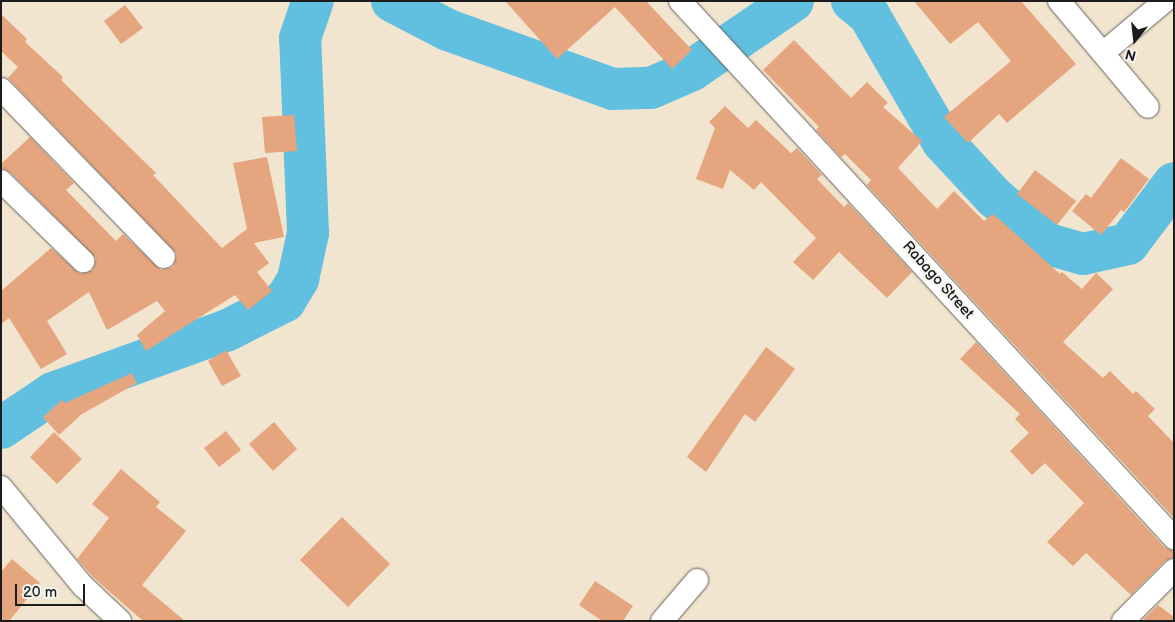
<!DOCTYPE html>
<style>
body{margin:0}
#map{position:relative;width:1175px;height:622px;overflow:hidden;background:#f2e5cf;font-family:"Balsamiq Sans",sans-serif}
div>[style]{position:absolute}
.river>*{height:42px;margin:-21px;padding:0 21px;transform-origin:21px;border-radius:21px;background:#61bfdf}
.building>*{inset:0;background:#e5a57e}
.roads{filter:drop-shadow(0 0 1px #67625b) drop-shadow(0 0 1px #67625b)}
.minor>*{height:22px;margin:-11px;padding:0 11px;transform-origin:11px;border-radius:11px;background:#fff}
span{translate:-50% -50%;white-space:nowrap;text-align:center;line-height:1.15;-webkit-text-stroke:5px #f6f6f2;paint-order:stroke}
.street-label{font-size:15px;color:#1c1c1c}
.frame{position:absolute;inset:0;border:2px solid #1c1c1c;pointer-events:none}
.north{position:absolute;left:1110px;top:15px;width:50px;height:50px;-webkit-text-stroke:4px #f6f6f2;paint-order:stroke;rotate:196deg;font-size:14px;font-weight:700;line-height:20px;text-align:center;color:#1c1c1c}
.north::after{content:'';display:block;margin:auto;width:18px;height:22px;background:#1c1c1c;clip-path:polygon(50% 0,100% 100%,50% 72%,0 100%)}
.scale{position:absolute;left:15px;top:584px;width:70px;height:22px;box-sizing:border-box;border:2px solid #1c1c1c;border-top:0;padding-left:6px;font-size:15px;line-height:18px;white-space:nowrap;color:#1c1c1c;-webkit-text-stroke:4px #f6f6f2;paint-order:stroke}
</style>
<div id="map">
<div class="river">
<i style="left:392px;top:1px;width:63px;rotate:27.4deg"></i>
<i style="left:448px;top:30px;width:175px;rotate:19.7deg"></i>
<i style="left:613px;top:89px;width:38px;rotate:-2deg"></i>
<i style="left:651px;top:88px;width:45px;rotate:-23.7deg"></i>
<i style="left:692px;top:70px;width:122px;rotate:-34.3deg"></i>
<i style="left:852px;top:1px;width:22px;rotate:39deg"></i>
<i style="left:869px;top:15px;width:147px;rotate:59.8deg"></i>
<i style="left:943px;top:142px;width:75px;rotate:47.2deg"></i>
<i style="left:994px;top:197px;width:72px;rotate:41deg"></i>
<i style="left:1048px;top:244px;width:36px;rotate:16deg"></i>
<i style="left:1083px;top:254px;width:46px;rotate:-12.5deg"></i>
<i style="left:1128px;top:244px;width:76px;rotate:-53deg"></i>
<i style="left:1px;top:428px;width:63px;rotate:-33.9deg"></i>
<i style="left:53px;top:393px;width:186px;rotate:-19.8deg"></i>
<i style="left:228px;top:330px;width:64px;rotate:-27deg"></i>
<i style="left:285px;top:301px;width:26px;rotate:-59deg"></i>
<i style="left:298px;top:279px;width:47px;rotate:-77.7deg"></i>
<i style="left:308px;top:233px;width:195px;rotate:-92.3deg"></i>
<i style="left:300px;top:38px;width:39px;rotate:-71deg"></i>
</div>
<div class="building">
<i style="clip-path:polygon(505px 1px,646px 1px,692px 50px,672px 69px,615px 7px,557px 59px)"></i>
<i style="clip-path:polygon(914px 1px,1021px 1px,1076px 64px,1007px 123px,999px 114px,968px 143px,944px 117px,1011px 61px,978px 22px,950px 44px)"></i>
<i style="clip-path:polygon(125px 5px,143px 28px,121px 44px,104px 21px)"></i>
<i style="clip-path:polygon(1px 14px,27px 39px,25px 42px,63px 77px,61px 80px,156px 173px,153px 175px,222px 248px,247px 229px,233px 163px,267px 157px,284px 237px,254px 243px,269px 263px,257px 272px,272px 291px,248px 310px,235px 295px,146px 351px,137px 335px,165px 311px,157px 301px,107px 330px,89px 292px,47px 321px,67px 354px,41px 369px,9px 318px,1px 324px,1px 291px,51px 248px,80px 274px,93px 270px,96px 258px,10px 172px,1px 168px,1px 164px,30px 137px,74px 183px,66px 190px,116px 241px,123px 234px,161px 270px,173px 267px,177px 254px,8px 78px,18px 67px,1px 51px)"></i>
<i style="clip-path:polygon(794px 40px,851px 98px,867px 82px,888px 103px,883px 107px,922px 141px,898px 168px,937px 209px,954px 191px,984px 221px,992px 214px,998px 218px,1060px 274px,1062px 272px,1082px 289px,1096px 273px,1113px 289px,1063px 342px,1103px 378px,1110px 371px,1133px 394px,1136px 391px,1155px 409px,1148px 416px,1174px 443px,1174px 518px,867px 185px,871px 180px,845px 154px,841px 157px,816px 130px,819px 127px,763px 70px)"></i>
<i style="clip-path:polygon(725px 106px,748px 128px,756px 120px,791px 153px,797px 148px,822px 175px,817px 179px,844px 207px,848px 203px,912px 272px,887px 298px,839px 252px,813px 280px,793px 262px,816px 238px,761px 182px,754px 190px,730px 170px,723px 189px,696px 179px,715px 128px,709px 122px)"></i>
<i style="clip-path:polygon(294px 115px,297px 151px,265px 153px,262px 117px)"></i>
<i style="clip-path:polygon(1121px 158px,1149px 179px,1124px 212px,1121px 210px,1101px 235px,1072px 211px,1086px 194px,1091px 198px)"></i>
<i style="clip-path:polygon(1035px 170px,1076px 201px,1057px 225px,1017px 194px)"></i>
<i style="clip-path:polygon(976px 342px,1164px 547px,1174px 551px,1174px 557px,1165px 561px,1131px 595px,1086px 553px,1073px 566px,1047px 542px,1084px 503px,1045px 463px,1032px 475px,1010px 451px,1029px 433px,1015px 419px,1020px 414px,960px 359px)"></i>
<i style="clip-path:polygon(766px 347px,795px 369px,755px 422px,745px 414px,706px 472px,687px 457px)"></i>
<i style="clip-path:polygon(226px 350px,241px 376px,222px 386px,208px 361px)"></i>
<i style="clip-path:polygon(132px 373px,137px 383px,82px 414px,59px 435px,43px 417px,62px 400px,65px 403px)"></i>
<i style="clip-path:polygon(274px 422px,297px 449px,273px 471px,249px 444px)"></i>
<i style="clip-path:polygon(226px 431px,241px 450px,219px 467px,204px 448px)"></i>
<i style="clip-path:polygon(54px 432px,82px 459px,57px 484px,30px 457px)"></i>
<i style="clip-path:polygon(121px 469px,160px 502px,156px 507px,186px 531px,142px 585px,185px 621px,143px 621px,93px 577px,77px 559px,109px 518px,92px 504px)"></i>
<i style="clip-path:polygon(342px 517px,390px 564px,348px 607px,300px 560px)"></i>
<i style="clip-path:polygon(12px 559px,40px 583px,9px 621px,1px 621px,1px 572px)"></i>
<i style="clip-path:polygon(595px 581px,633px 606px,623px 621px,602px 621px,579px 605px)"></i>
<i style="clip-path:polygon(1158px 605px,1174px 617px,1174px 621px,1142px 621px)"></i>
</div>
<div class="roads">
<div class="minor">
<i style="left:680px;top:1px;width:730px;rotate:47.39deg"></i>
<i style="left:1059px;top:1px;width:138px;rotate:50deg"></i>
<i style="left:1103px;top:53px;width:81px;rotate:-40deg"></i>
<i style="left:1px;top:89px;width:234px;rotate:45.9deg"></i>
<i style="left:1px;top:181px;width:115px;rotate:44.3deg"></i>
<i style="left:1px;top:487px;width:129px;rotate:50.4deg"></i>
<i style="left:83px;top:586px;width:51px;rotate:43.4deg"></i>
<i style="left:662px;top:621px;width:54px;rotate:-49.5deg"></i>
<i style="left:1123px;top:621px;width:72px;rotate:-45deg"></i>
</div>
</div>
<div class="street-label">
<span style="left:938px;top:280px;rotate:48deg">Rabago Street</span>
</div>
<div class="frame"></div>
<div class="north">N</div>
<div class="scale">20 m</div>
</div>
